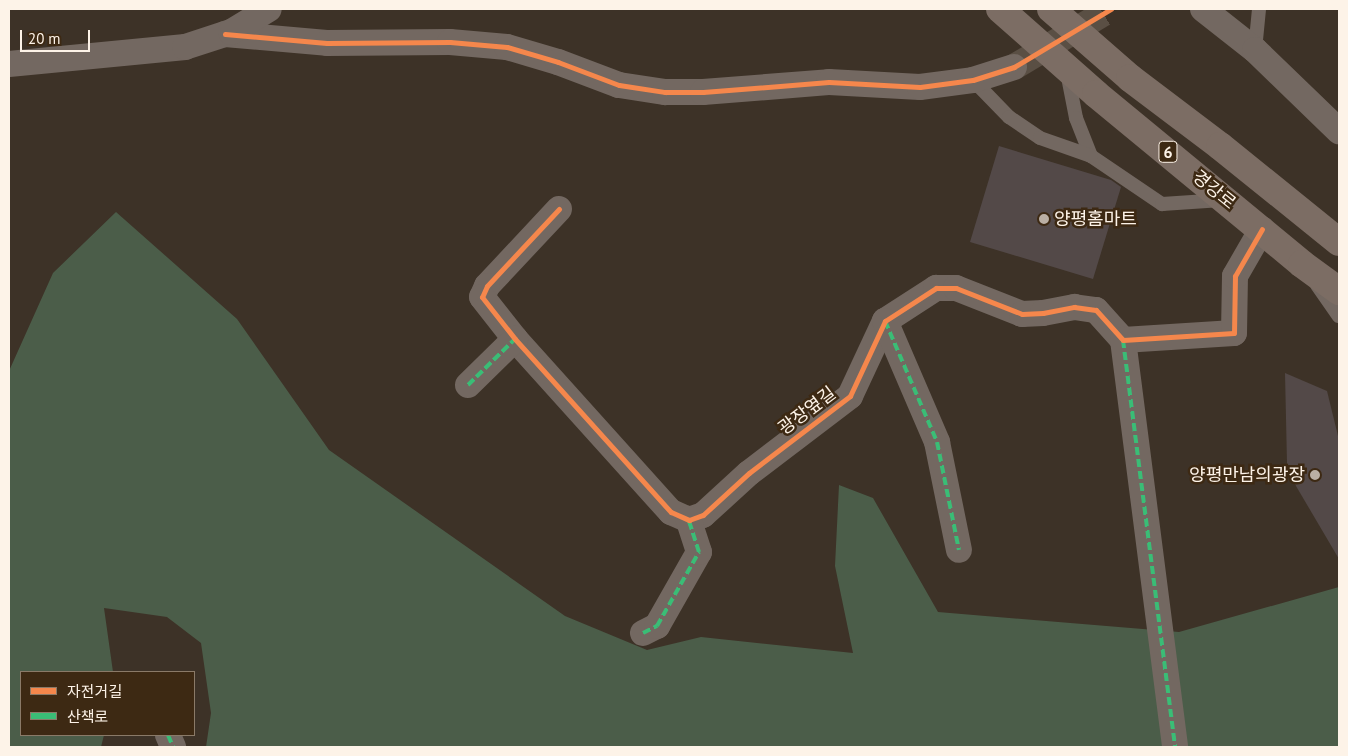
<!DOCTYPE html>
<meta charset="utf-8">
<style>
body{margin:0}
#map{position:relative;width:1348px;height:756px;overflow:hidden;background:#3d3227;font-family:"PT Sans","Noto Sans KR",sans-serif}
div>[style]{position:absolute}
.green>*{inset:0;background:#4b5d49}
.building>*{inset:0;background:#534948}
.minor-tunnel>*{height:26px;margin-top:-13px;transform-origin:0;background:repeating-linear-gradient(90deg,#5a4f44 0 26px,transparent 0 39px)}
.service>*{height:14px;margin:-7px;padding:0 7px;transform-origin:7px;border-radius:7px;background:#736861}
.minor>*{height:26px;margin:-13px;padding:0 13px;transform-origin:13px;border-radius:13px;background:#736861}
.trunk>*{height:28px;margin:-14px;padding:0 14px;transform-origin:14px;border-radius:14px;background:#7c6d64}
.quiet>*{height:4px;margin-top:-2px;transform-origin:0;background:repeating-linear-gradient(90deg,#3abd76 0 8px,transparent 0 12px)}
.cycleway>*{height:5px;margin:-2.5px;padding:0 2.5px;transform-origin:2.5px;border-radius:2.5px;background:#f5874c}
.dots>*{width:14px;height:14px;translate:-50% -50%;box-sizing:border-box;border:2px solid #3d2913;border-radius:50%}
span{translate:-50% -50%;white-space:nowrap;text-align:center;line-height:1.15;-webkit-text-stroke:5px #3d2913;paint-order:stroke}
.shield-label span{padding:1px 4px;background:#3d2913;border:1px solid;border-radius:4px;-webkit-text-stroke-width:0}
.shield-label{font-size:16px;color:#fdf3e8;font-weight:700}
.street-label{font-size:18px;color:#fdf3e8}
.poi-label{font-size:18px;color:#fdf3e8}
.left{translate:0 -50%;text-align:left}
.right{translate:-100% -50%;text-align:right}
.frame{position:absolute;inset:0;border:10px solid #fdf3e8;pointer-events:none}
.legend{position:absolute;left:20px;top:671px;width:175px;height:65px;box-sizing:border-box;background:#3d2913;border:1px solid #8a7a68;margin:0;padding:6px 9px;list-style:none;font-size:15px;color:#fdf3e8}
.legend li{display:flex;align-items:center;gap:10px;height:25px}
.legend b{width:25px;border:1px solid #8a7a68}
.scale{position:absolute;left:20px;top:30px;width:70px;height:22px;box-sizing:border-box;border:2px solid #fdf3e8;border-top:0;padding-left:6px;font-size:15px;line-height:18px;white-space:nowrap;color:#fdf3e8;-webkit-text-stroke:4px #3d2913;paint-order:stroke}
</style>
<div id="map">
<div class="green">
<i style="clip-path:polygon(116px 212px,237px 319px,329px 450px,565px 616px,647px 650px,701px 637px,853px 653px,835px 566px,839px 485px,873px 498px,938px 612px,1179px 632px,1339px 587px,1339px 747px,206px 747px,211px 713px,201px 643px,167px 617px,104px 608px,113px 672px,21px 672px,21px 735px,104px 735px,101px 747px,9px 747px,9px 371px,53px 273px)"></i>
</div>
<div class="building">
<i style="clip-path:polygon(999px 146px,1111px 180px,1121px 187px,1093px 279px,970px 242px)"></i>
<i style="clip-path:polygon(1285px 373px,1327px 391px,1339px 440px,1339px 559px,1296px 486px,1287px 463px)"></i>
</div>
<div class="minor-tunnel">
<i style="left:1014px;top:67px;width:113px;rotate:-30.9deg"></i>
</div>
<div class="service">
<i style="left:1255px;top:50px;width:41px;rotate:-84.4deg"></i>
<i style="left:1067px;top:72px;width:47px;rotate:78.9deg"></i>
<i style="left:1076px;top:118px;width:41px;rotate:68.5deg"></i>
<i style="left:1091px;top:156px;width:86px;rotate:34.1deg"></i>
<i style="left:1162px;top:204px;width:60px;rotate:-3.8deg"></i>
<i style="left:973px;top:80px;width:52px;rotate:45.8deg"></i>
<i style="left:1009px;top:117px;width:37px;rotate:34deg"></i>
<i style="left:1040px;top:138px;width:54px;rotate:19.4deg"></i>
<i style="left:1317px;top:285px;width:38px;rotate:55deg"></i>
</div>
<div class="minor">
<i style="left:1203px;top:9px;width:66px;rotate:38.3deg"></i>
<i style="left:1255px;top:50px;width:117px;rotate:44deg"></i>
<i style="left:225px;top:34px;width:102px;rotate:5deg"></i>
<i style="left:327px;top:43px;width:123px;rotate:-0.5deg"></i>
<i style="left:450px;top:42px;width:57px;rotate:5deg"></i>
<i style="left:507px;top:47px;width:53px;rotate:16.4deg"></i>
<i style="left:558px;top:62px;width:65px;rotate:20.7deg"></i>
<i style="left:619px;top:85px;width:47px;rotate:8.7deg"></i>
<i style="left:665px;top:92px;width:38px"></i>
<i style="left:703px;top:92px;width:126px;rotate:-4.5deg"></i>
<i style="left:829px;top:82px;width:91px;rotate:3.1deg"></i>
<i style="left:920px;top:87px;width:53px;rotate:-7.5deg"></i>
<i style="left:973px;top:80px;width:43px;rotate:-17.6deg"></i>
<i style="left:9px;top:64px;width:177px;rotate:-5.5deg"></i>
<i style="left:185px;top:47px;width:48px;rotate:-18.1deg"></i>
<i style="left:231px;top:32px;width:44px;rotate:-31.2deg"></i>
<i style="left:559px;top:209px;width:105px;rotate:133.1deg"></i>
<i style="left:487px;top:286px;width:12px;rotate:114deg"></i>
<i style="left:482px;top:297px;width:53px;rotate:51.8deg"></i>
<i style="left:515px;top:339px;width:233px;rotate:48deg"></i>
<i style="left:671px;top:512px;width:20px;rotate:24deg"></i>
<i style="left:689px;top:520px;width:15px;rotate:-20deg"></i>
<i style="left:703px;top:515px;width:62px;rotate:-42.4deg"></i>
<i style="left:749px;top:473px;width:127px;rotate:-37.3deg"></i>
<i style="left:850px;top:396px;width:83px;rotate:-65deg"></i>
<i style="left:885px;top:321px;width:61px;rotate:-32.9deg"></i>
<i style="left:936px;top:288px;width:20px"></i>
<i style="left:956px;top:288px;width:71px;rotate:21.5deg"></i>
<i style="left:1022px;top:314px;width:21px;rotate:-3deg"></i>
<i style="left:1043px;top:313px;width:32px;rotate:-11deg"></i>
<i style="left:1074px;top:307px;width:22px;rotate:8deg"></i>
<i style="left:1096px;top:310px;width:40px;rotate:48deg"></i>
<i style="left:1123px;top:340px;width:111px;rotate:-3.6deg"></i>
<i style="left:1234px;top:333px;width:57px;rotate:-89deg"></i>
<i style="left:1235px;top:276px;width:54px;rotate:-60.1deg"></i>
<i style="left:885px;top:321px;width:132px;rotate:66.7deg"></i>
<i style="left:937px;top:442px;width:110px;rotate:78.5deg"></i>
<i style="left:1123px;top:340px;width:410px;rotate:82.7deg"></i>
<i style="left:468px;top:385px;width:66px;rotate:-44.4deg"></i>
<i style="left:643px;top:633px;width:16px;rotate:-27deg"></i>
<i style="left:657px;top:626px;width:85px;rotate:-60.4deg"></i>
<i style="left:699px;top:552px;width:35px;rotate:-108deg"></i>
<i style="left:168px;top:735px;width:13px;rotate:67deg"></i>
</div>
<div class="trunk">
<i style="left:1000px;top:9px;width:128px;rotate:41.5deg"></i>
<i style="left:1096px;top:94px;width:267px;rotate:39.5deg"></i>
<i style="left:1302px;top:264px;width:46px;rotate:36.1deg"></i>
<i style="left:1051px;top:9px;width:105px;rotate:41.1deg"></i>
<i style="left:1130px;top:78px;width:113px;rotate:37.1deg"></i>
<i style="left:1220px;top:146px;width:153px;rotate:38.9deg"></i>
</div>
<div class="quiet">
<i style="left:885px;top:321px;width:132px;rotate:66.7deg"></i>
<i style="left:937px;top:442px;width:110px;rotate:78.5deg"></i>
<i style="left:1123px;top:340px;width:410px;rotate:82.7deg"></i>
<i style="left:468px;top:385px;width:66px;rotate:-44.4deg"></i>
<i style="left:643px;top:633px;width:16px;rotate:-27deg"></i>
<i style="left:657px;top:626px;width:85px;rotate:-60.4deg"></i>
<i style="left:699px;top:552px;width:35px;rotate:-108deg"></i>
<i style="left:168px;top:735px;width:13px;rotate:67deg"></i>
</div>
<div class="cycleway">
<i style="left:225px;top:34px;width:102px;rotate:5deg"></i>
<i style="left:327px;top:43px;width:123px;rotate:-0.5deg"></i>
<i style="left:450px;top:42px;width:57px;rotate:5deg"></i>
<i style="left:507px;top:47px;width:53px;rotate:16.4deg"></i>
<i style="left:558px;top:62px;width:65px;rotate:20.7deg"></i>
<i style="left:619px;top:85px;width:47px;rotate:8.7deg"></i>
<i style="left:665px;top:92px;width:38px"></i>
<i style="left:703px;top:92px;width:126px;rotate:-4.5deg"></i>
<i style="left:829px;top:82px;width:91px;rotate:3.1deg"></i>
<i style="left:920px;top:87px;width:53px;rotate:-7.5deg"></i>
<i style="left:973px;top:80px;width:43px;rotate:-17.6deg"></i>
<i style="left:1014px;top:67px;width:113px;rotate:-30.9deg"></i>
<i style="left:559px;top:209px;width:105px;rotate:133.1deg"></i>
<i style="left:487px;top:286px;width:12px;rotate:114deg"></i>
<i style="left:482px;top:297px;width:53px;rotate:51.8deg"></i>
<i style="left:515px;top:339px;width:233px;rotate:48deg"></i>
<i style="left:671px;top:512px;width:20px;rotate:24deg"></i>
<i style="left:689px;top:520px;width:15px;rotate:-20deg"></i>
<i style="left:703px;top:515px;width:62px;rotate:-42.4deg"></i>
<i style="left:749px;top:473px;width:127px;rotate:-37.3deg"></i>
<i style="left:850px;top:396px;width:83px;rotate:-65deg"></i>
<i style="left:885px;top:321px;width:61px;rotate:-32.9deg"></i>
<i style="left:936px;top:288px;width:20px"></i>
<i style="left:956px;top:288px;width:71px;rotate:21.5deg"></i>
<i style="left:1022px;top:314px;width:21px;rotate:-3deg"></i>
<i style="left:1043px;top:313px;width:32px;rotate:-11deg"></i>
<i style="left:1074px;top:307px;width:22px;rotate:8deg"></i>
<i style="left:1096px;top:310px;width:40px;rotate:48deg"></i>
<i style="left:1123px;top:340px;width:111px;rotate:-3.6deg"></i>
<i style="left:1234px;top:333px;width:57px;rotate:-89deg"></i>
<i style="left:1235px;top:276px;width:54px;rotate:-60.1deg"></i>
</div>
<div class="dots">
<i style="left:1044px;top:219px;background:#baafa4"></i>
<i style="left:1315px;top:475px;background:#baafa4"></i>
</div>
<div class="shield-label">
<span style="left:1168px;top:152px">6</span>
</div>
<div class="street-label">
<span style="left:1214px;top:190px;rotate:39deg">경강로</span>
<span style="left:807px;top:411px;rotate:-37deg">광장옆길</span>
</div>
<div class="poi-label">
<span class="left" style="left:1054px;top:219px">양평홈마트</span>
<span class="right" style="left:1305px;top:475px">양평만남의광장</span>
</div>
<div class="frame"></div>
<ul class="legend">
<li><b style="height:6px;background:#f5874c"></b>자전거길</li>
<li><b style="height:6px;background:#3abd76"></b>산책로</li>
</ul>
<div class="scale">20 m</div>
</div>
